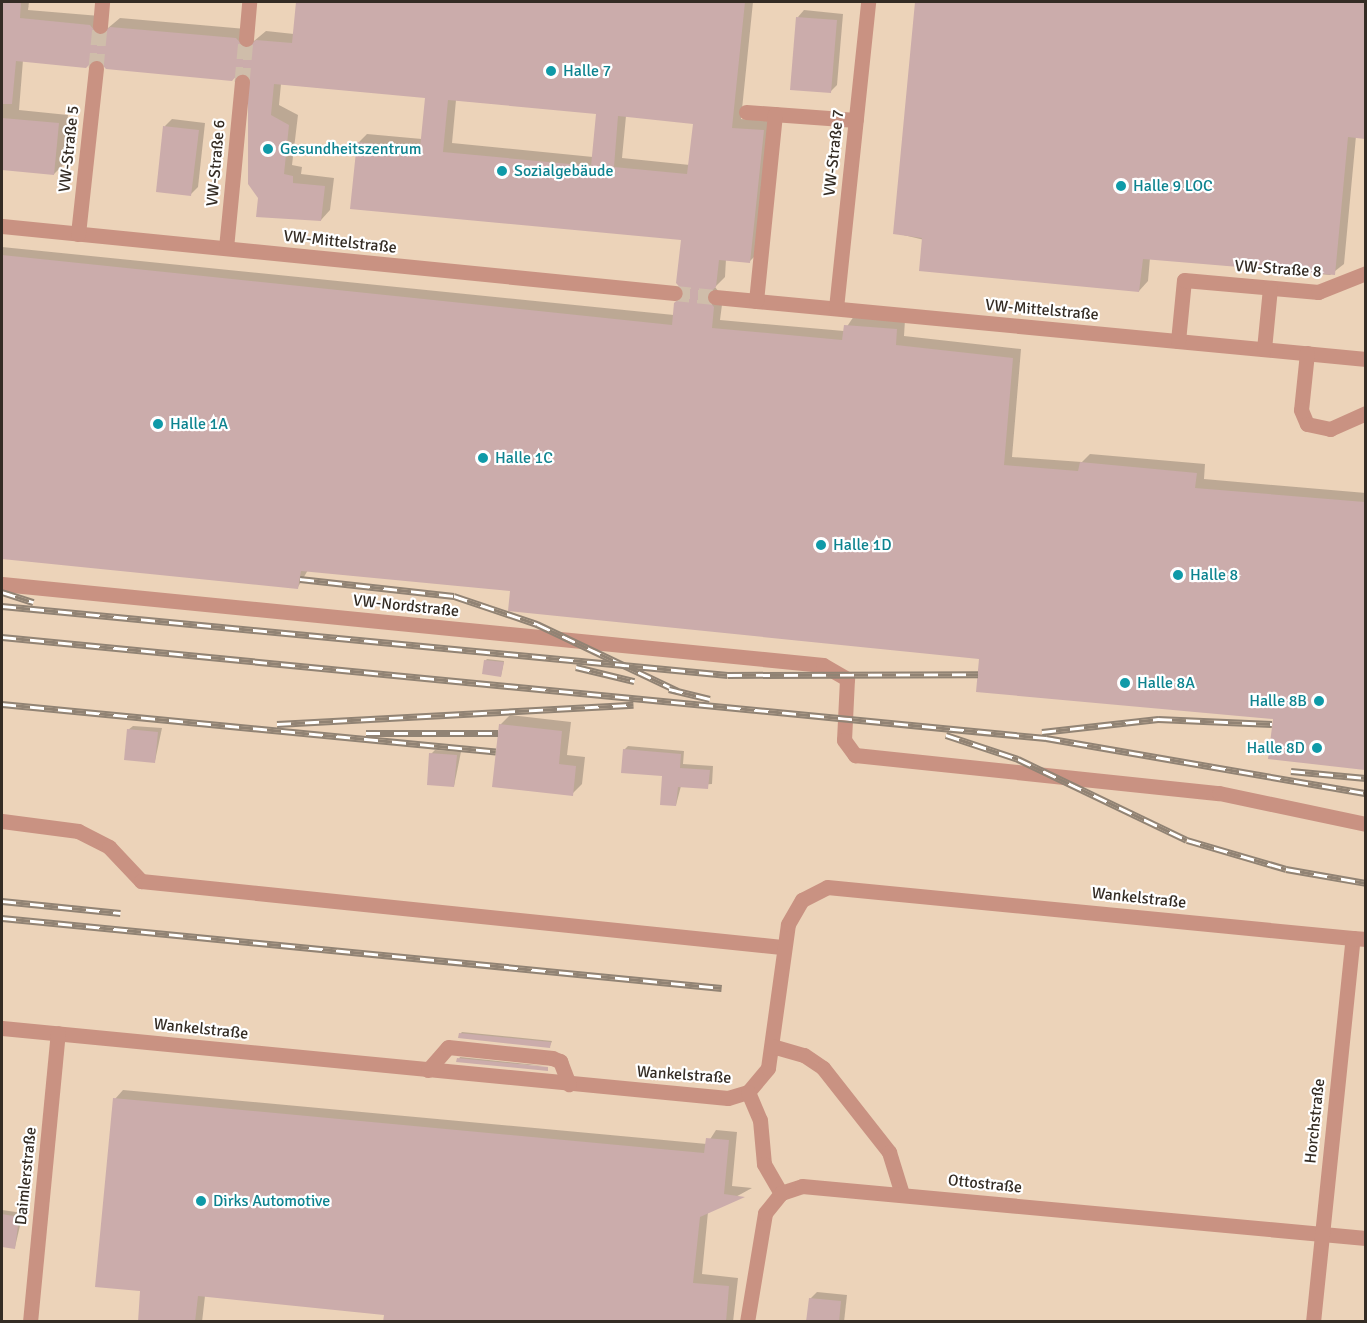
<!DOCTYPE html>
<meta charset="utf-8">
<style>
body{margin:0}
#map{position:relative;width:1367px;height:1323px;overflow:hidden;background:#f6e1cc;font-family:Signika,sans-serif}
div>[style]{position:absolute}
.built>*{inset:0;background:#ecd3b9}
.shadow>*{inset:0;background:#0003}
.building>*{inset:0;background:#cbacab}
.minor-tunnel>*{height:15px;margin-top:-7.5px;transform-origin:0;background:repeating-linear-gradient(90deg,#cfbdaa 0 15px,transparent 0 23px)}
.minor>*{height:15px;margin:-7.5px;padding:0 7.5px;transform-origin:7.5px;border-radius:7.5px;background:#c99282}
.rail>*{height:7px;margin-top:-3.5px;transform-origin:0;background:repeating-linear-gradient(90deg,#fff 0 14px,#918374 0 28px);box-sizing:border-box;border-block:2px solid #918374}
.dots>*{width:16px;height:16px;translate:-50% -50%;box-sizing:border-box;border:3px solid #fff;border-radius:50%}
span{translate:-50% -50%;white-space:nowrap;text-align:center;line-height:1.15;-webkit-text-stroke:4.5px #fff;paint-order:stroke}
.culture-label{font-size:16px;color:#0d838f}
.left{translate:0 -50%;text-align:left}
.right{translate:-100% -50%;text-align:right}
.street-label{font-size:16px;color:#342c24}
.frame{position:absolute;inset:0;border:3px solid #342c24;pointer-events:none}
</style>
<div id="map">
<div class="built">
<i style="clip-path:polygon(2px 2px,1365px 2px,1365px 1321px,2px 1322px)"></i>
</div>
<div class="shadow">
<i style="clip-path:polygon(evenodd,2px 2px,29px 2px,28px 10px,100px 16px,108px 28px,120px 18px,246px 29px,254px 41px,266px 31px,294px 34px,298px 2px,753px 2px,741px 119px,772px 121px,759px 252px,750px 261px,726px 259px,725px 277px,715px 287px,723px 297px,720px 320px,844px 331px,854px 316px,905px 320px,904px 336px,1021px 349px,1012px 457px,1082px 462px,1090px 454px,1205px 464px,1204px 479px,1366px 493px,1366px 767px,1270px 758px,1274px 718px,981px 658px,512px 590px,308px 570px,298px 587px,2px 558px,2px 247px,674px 315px,686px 293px,682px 238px,358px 143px,367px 134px,422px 139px,426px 97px,281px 84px,279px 105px,298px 115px,292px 165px,302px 167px,301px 174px,334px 178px,330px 210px,321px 220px,260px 197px,254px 82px,244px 70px,232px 79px,97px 56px,23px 60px,19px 110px,68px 115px,63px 165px,54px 174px,2px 169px,2px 2px,456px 100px,597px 113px,593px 157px,452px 143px,456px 100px,2px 2px,626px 116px,694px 122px,690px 165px,622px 158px,626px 116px)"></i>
<i style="clip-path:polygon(917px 2px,1366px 2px,1366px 137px,1356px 136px,1344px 264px,1330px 275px,1150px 258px,1148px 281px,1139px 291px,895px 233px)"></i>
<i style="clip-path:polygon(804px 10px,843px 14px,837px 85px,830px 92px,798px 17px)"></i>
<i style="clip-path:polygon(172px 119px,205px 123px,198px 187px,191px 194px,165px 126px)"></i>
<i style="clip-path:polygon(487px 659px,504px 661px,501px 676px,485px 661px)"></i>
<i style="clip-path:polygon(510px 715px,571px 722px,567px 755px,585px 757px,582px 784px,572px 794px,500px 725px)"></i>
<i style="clip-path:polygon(133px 726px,162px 728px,155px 761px,128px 730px)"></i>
<i style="clip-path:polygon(628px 746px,684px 751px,683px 764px,713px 766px,712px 784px,681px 786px,676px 805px,664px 775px,624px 750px)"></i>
<i style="clip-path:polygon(435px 750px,461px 752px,454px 786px,431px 754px)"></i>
<i style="clip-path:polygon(460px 1034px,462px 1032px,552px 1041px,550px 1046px)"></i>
<i style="clip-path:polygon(460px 1057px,546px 1066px,458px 1061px)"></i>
<i style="clip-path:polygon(123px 1090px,707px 1144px,716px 1130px,737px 1132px,732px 1186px,752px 1188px,708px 1212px,702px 1274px,738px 1278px,733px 1322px,385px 1322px,386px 1313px,205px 1296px,202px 1322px,139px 1322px,142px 1289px,115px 1099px)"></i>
<i style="clip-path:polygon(2px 1210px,23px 1213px,15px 1247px,2px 1246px)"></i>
<i style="clip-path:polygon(817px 1292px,847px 1295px,844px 1322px,808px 1322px,810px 1299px)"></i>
</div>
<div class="building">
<i style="clip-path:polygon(evenodd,2px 2px,21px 2px,20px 18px,90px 25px,99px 36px,110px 27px,236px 38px,246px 49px,256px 40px,292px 43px,296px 2px,745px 2px,732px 128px,764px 130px,750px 263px,719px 260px,716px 287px,705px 296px,714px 307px,712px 328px,842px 340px,844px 325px,897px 329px,896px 345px,1013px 358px,1004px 465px,1078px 471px,1080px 462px,1197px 473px,1195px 488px,1365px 502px,1365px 770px,1268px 759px,1273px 719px,976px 692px,979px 659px,508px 611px,510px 591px,301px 571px,298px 589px,2px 559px,2px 255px,672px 325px,674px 303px,685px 293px,676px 283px,681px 240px,350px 209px,357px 142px,420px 148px,425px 98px,274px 84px,271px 115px,289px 125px,284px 174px,293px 176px,293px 183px,325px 186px,321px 221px,256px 217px,258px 198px,248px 184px,248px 74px,239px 73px,232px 81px,106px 69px,96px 58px,86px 68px,16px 61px,12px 104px,2px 104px,2px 2px,448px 100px,596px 114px,591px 166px,443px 152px,448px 100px,2px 2px,618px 116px,693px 124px,687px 174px,614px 167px,618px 116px)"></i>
<i style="clip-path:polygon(915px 2px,1365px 2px,1365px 139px,1348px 137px,1335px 275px,1143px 259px,1139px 292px,919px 271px,922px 238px,893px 234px)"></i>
<i style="clip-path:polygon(796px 17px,837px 20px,831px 93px,790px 90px)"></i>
<i style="clip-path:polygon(2px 118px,59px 123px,54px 175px,2px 170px)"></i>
<i style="clip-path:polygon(163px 126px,199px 130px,191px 196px,156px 192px)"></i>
<i style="clip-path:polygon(484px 660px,504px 662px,501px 677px,482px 674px)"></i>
<i style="clip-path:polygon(499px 724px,562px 731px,559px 764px,576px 766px,573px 796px,492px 787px)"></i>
<i style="clip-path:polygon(127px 729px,158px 732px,155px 763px,124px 760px)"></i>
<i style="clip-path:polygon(623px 749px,681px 754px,680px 768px,710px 770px,708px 789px,678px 787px,676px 806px,660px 805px,662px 776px,621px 773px)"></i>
<i style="clip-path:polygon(429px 753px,457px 755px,454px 787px,427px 785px)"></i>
<i style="clip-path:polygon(459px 1033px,551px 1042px,550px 1048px,458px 1038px)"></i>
<i style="clip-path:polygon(457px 1058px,548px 1067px,548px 1071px,456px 1062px)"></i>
<i style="clip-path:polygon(113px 1098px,704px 1153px,706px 1138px,729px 1140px,724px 1194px,745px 1197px,700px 1217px,693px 1283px,729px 1286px,726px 1322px,383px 1322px,384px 1315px,198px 1296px,195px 1322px,138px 1322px,140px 1291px,95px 1287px)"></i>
<i style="clip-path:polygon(2px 1214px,19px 1217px,15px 1249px,2px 1247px)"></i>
<i style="clip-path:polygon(809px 1298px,841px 1301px,839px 1322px,806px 1322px)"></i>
</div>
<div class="minor-tunnel">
<i style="left:96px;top:68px;width:42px;rotate:-84.6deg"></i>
<i style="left:242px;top:82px;width:43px;rotate:-84.7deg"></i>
<i style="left:675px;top:293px;width:40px;rotate:5.7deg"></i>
</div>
<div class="minor">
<i style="left:100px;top:26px;width:24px;rotate:-85deg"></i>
<i style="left:246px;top:39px;width:37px;rotate:-85deg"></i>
<i style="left:746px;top:112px;width:110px;rotate:4.2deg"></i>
<i style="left:2px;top:226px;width:676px;rotate:5.69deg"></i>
<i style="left:78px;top:234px;width:167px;rotate:-83.8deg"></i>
<i style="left:226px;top:248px;width:167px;rotate:-84.5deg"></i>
<i style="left:715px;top:297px;width:654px;rotate:5.44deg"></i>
<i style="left:756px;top:301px;width:188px;rotate:-84.2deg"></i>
<i style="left:836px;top:308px;width:308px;rotate:-84deg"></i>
<i style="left:1178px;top:341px;width:61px;rotate:-84.4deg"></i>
<i style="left:1184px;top:280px;width:135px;rotate:5.1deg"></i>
<i style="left:1318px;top:292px;width:52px;rotate:-21.6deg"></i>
<i style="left:1264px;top:349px;width:61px;rotate:-84.4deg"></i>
<i style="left:1307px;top:353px;width:57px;rotate:96deg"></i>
<i style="left:1301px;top:410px;width:15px;rotate:67deg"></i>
<i style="left:1307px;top:424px;width:24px;rotate:12deg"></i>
<i style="left:1330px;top:429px;width:39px;rotate:-24deg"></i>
<i style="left:2px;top:584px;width:825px;rotate:5.63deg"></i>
<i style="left:823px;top:665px;width:28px;rotate:30deg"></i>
<i style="left:847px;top:679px;width:61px;rotate:92.8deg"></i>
<i style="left:844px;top:740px;width:19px;rotate:54deg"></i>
<i style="left:855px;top:755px;width:366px;rotate:6deg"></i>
<i style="left:1219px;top:793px;width:150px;rotate:11.9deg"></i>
<i style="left:2px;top:821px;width:77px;rotate:7.5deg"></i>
<i style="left:78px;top:831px;width:35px;rotate:27deg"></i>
<i style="left:109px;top:847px;width:47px;rotate:46.7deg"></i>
<i style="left:141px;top:881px;width:644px;rotate:5.88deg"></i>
<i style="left:2px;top:1028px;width:729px;rotate:5.51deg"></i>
<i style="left:728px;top:1098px;width:21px;rotate:-17deg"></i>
<i style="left:748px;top:1092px;width:31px;rotate:-50deg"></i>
<i style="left:768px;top:1068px;width:145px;rotate:-82.1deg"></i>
<i style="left:788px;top:924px;width:28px;rotate:-60deg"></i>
<i style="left:802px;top:900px;width:28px;rotate:-27deg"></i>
<i style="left:827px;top:887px;width:528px;rotate:5.54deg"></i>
<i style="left:772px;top:1046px;width:33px;rotate:16deg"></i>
<i style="left:804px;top:1055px;width:23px;rotate:34deg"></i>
<i style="left:823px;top:1068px;width:107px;rotate:51.8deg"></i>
<i style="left:889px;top:1152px;width:44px;rotate:72.8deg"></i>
<i style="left:428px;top:1070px;width:30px;rotate:-49deg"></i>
<i style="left:448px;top:1047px;width:105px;rotate:6deg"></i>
<i style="left:552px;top:1058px;width:9px;rotate:21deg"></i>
<i style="left:560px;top:1061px;width:25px;rotate:69deg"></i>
<i style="left:748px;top:1092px;width:30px;rotate:67deg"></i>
<i style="left:760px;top:1120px;width:44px;rotate:84.8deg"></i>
<i style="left:764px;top:1164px;width:34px;rotate:60deg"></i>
<i style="left:30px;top:1322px;width:290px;rotate:-84.5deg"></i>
<i style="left:747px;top:1322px;width:110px;rotate:-80.6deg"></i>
<i style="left:765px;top:1213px;width:26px;rotate:-51deg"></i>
<i style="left:781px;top:1193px;width:22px;rotate:-18deg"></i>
<i style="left:802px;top:1186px;width:566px;rotate:5.27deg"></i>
<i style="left:1313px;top:1322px;width:386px;rotate:-84.1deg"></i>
<i style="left:1353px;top:938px;width:13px;rotate:4deg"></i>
</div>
<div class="rail">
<i style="left:300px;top:579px;width:155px;rotate:6.3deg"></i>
<i style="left:454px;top:596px;width:88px;rotate:18.6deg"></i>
<i style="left:537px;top:624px;width:156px;rotate:25.4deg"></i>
<i style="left:2px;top:592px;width:33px;rotate:18deg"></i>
<i style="left:2px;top:606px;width:729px;rotate:5.43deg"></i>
<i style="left:728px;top:675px;width:250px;rotate:-0.2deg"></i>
<i style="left:2px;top:637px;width:1049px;rotate:5.53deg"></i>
<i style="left:1046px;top:738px;width:325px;rotate:9.8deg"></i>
<i style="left:576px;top:667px;width:60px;rotate:13.6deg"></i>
<i style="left:669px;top:689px;width:42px;rotate:13.7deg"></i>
<i style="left:2px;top:704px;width:496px;rotate:5.5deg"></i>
<i style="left:277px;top:724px;width:357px;rotate:-3.1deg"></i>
<i style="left:1042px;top:732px;width:117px;rotate:-6.4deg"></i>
<i style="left:1158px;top:719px;width:114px;rotate:2.5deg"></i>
<i style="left:366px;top:733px;width:132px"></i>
<i style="left:946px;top:735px;width:76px;rotate:18.4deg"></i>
<i style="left:1018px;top:759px;width:187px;rotate:25.6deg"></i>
<i style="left:1187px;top:840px;width:103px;rotate:16.3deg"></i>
<i style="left:1286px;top:869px;width:81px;rotate:9.9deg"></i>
<i style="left:1291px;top:771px;width:75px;rotate:5.3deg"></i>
<i style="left:2px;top:901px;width:119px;rotate:5.8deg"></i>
<i style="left:2px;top:918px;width:723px;rotate:5.55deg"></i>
</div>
<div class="dots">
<i style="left:551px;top:71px;background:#0f9aa8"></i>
<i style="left:268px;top:149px;background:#0f9aa8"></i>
<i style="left:502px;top:171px;background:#0f9aa8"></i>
<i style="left:1121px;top:186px;background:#0f9aa8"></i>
<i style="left:158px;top:424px;background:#0f9aa8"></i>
<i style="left:483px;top:458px;background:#0f9aa8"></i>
<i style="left:821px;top:545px;background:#0f9aa8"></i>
<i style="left:1178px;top:575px;background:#0f9aa8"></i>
<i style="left:1125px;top:683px;background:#0f9aa8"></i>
<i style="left:1319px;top:701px;background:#0f9aa8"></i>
<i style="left:1317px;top:748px;background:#0f9aa8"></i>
<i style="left:201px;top:1201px;background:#0f9aa8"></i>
</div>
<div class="culture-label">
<span class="left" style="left:563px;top:71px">Halle 7</span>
<span class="left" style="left:280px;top:149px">Gesundheitszentrum</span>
<span class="left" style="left:514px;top:171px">Sozialgebäude</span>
<span class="left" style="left:1133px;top:186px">Halle 9 LOC</span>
<span class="left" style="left:170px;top:424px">Halle 1A</span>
<span class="left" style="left:495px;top:458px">Halle 1C</span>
<span class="left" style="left:833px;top:545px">Halle 1D</span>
<span class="left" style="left:1190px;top:575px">Halle 8</span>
<span class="left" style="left:1137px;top:683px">Halle 8A</span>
<span class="right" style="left:1307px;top:701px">Halle 8B</span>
<span class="right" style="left:1305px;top:748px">Halle 8D</span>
<span class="left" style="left:213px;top:1201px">Dirks Automotive</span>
</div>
<div class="street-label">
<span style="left:69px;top:149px;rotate:-84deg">VW-Straße 5</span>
<span style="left:834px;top:153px;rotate:-84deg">VW-Straße 7</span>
<span style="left:216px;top:163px;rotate:-85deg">VW-Straße 6</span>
<span style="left:340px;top:242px;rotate:6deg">VW-Mittelstraße</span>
<span style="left:1278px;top:269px;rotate:4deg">VW-Straße 8</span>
<span style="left:1042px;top:310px;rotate:5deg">VW-Mittelstraße</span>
<span style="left:406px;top:606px;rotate:6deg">VW-Nordstraße</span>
<span style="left:1139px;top:898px;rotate:6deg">Wankelstraße</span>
<span style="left:201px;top:1029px;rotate:6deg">Wankelstraße</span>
<span style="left:684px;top:1075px;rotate:4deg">Wankelstraße</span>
<span style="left:1315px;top:1121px;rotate:-84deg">Horchstraße</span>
<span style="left:26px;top:1176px;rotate:-84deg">Daimlerstraße</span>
<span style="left:985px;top:1184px;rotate:6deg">Ottostraße</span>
</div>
<div class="frame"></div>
</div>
